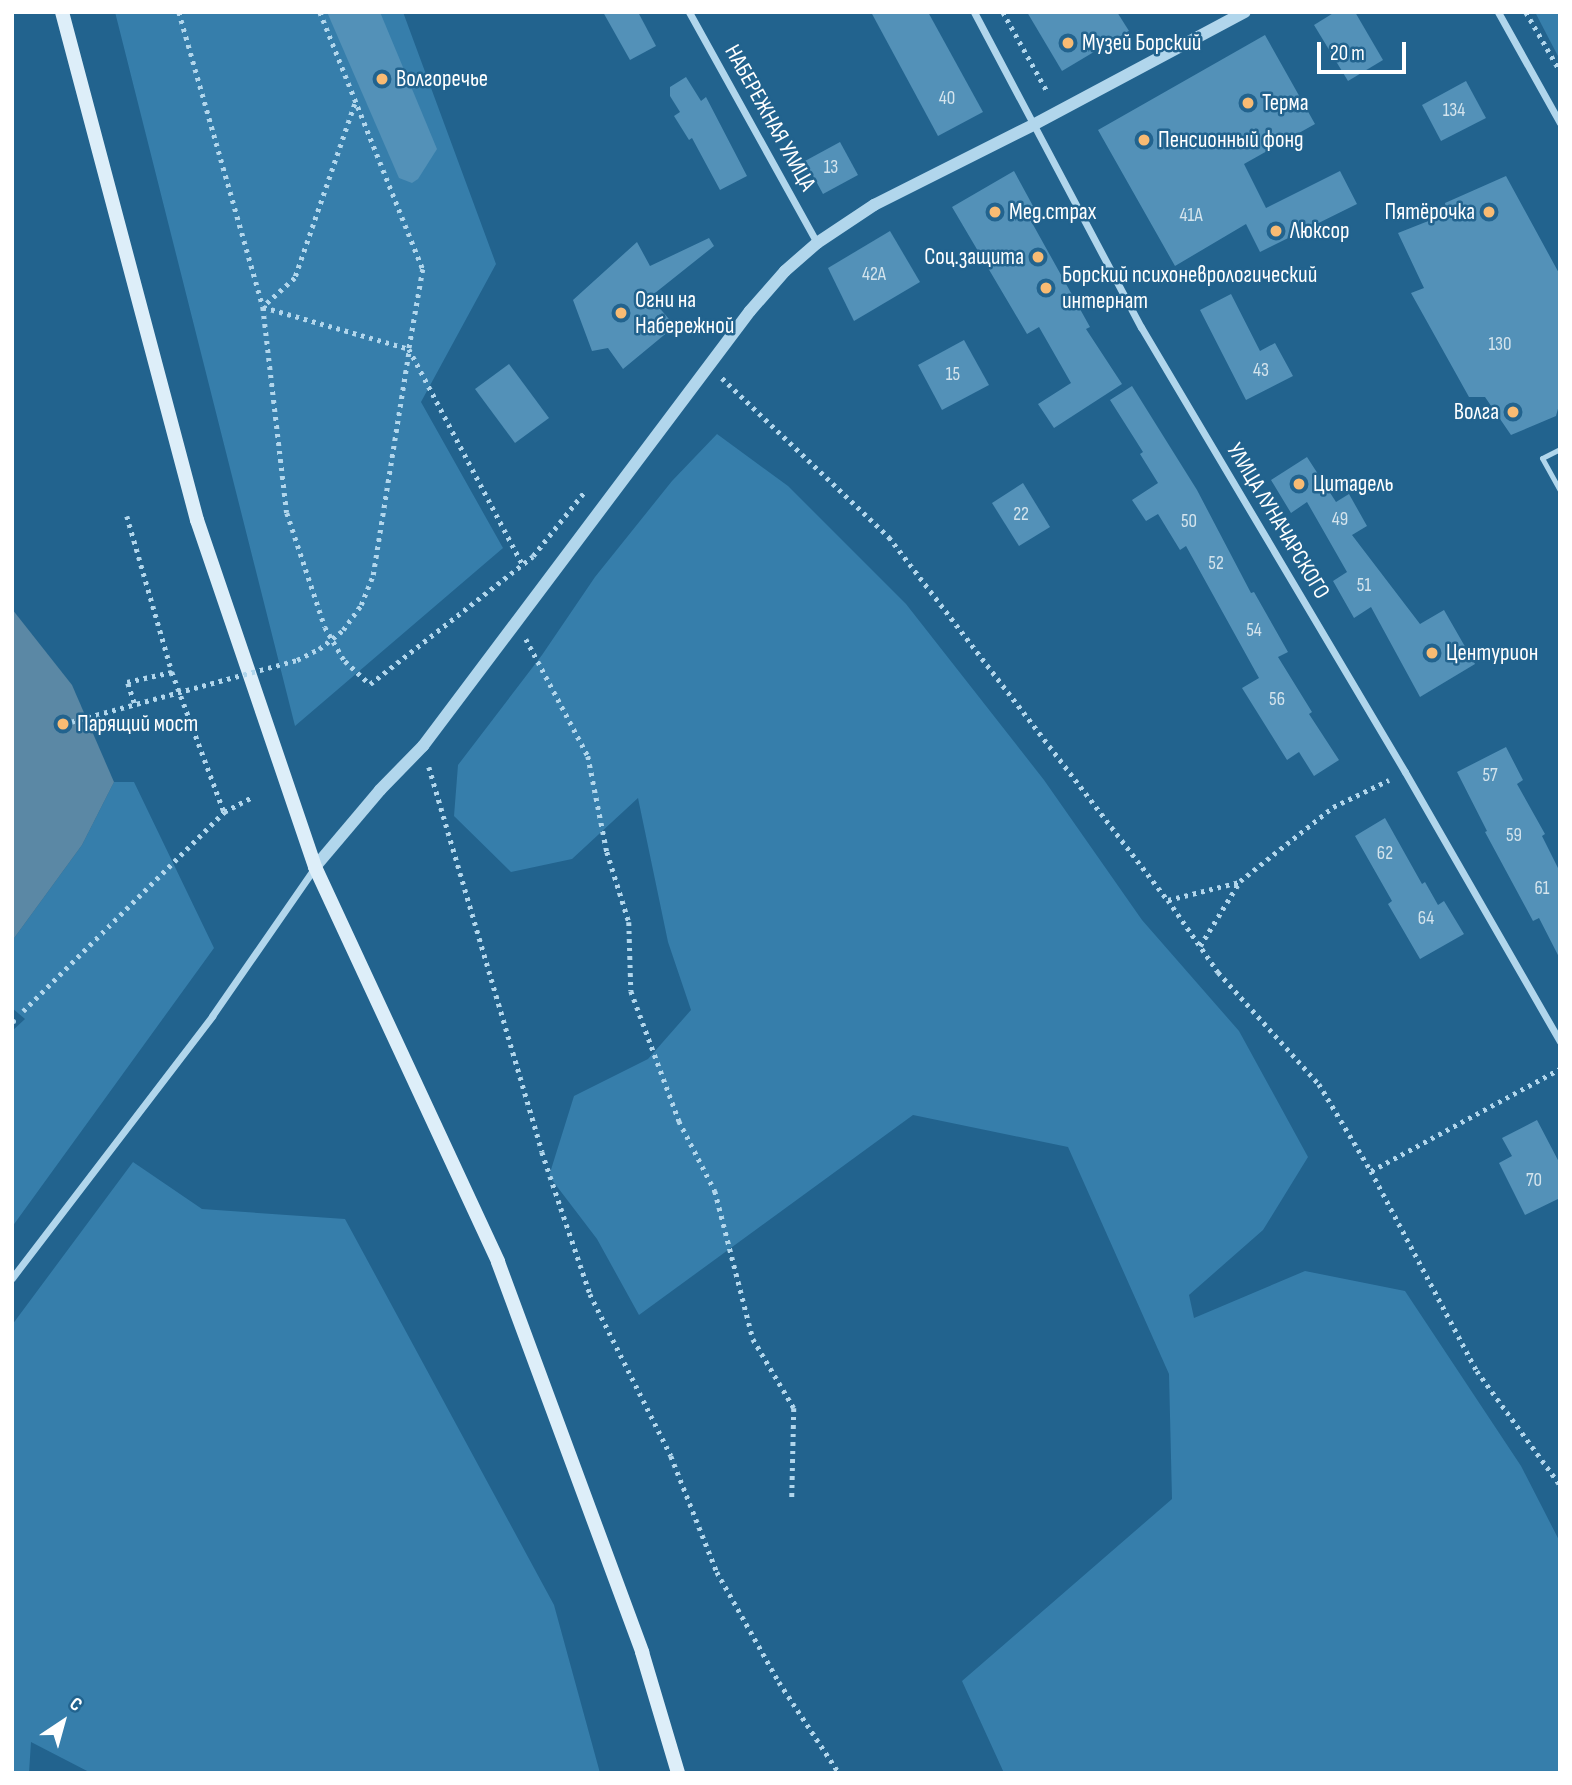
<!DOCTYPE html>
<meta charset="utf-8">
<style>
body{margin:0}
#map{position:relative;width:1572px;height:1785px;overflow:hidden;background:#22638e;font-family:"Sofia Sans Condensed",sans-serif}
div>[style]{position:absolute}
.green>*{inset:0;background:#367eab}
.water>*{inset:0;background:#5b88a5}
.building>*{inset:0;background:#5391b8}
.path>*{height:4.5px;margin-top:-2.25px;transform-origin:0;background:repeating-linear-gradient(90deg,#b1d6ec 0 3.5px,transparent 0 8.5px)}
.service>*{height:5px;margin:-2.5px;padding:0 2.5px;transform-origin:2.5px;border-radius:2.5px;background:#b1d6ec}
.minor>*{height:7px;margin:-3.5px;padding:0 3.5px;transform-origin:3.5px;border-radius:3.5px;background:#b1d6ec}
.tertiary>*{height:12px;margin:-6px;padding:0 6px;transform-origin:6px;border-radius:6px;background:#b1d6ec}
.secondary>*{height:14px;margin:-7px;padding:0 7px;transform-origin:7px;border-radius:7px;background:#ddeef9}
.path-bridge>*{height:4.5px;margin-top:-2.25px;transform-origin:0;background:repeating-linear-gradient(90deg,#b1d6ec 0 3.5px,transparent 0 8.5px)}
.dots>*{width:19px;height:19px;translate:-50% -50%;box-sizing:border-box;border:4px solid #22638e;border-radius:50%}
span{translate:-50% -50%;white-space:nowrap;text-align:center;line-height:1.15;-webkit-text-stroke:5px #22638e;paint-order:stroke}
.number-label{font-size:19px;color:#d4e4ed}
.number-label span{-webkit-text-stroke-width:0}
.poi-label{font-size:23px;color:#fff}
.left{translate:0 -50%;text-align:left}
.right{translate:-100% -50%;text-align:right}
.street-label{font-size:23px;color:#fff}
.frame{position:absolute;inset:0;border:14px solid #fff;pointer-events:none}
.north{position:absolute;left:28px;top:1687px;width:70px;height:70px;-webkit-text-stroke:5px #22638e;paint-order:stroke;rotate:36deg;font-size:19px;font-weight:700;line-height:28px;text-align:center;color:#fff}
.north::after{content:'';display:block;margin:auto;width:24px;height:32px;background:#fff;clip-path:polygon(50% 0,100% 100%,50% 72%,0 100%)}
.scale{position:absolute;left:1317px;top:42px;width:89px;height:32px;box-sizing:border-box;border:4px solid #fff;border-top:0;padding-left:9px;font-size:21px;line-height:24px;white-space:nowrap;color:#fff;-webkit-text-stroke:5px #22638e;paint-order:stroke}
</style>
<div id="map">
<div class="green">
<i style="clip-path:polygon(115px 12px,403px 12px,496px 264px,421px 402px,503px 548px,295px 726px)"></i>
<i style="clip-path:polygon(1535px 12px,1560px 12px,1560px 60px)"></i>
<i style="clip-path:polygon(717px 434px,788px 486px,906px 604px,1044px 780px,1142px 920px,1239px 1031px,1308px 1157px,1263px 1230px,1189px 1295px,1194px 1318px,1305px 1271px,1405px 1291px,1521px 1466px,1560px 1542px,1560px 1773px,1004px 1773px,962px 1681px,1172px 1499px,1169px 1374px,1068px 1147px,913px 1115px,639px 1315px,597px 1239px,549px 1176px,574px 1096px,648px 1059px,691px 1010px,668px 942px,638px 798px,572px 859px,511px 872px,454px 816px,458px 765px,542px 655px,595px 577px,672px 481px)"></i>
<i style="clip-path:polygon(114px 782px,134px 782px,214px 948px,12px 1227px,12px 1031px,25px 1019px,12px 1008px,12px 941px,82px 845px)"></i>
<i style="clip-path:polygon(133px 1162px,202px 1209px,345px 1219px,554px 1605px,600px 1773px,91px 1773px,31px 1742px,29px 1773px,12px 1773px,12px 1325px)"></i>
</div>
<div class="water">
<i style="clip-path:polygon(12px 609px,72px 685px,114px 782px,82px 845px,12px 941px)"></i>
</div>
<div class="building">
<i style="clip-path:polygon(327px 12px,380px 12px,437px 149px,418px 179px,412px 183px,399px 178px)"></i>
<i style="clip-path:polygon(603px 12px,638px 12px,656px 46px,630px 60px)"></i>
<i style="clip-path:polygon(871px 12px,928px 12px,983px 112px,938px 136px)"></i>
<i style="clip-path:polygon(1027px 12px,1117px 12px,1129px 31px,1062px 71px)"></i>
<i style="clip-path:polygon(1335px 12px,1355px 12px,1383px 60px,1348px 81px,1314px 25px)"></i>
<i style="clip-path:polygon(1265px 35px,1315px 124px,1244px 164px,1266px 208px,1340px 171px,1357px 204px,1260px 252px,1246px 224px,1175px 266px,1098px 130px)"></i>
<i style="clip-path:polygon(686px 77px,701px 101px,706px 97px,747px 176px,720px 190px,692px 138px,689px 140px,674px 116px,680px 112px,670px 96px,670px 87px)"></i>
<i style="clip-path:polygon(1466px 81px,1486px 118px,1441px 141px,1422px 105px)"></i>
<i style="clip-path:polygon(840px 142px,858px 175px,823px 194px,805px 161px)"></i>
<i style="clip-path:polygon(1014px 171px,1039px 217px,1031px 221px,1090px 327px,1086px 329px,1122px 384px,1054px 428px,1038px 404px,1071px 383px,1039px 327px,1027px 334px,952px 207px)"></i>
<i style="clip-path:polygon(1506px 176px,1560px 275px,1560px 401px,1556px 416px,1511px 435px,1485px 397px,1469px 397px,1411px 293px,1424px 288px,1398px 233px,1446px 214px,1445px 203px)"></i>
<i style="clip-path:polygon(890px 231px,920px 282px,854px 321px,828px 268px)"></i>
<i style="clip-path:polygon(709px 238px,714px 246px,650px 297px,675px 326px,623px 369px,608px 348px,592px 351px,573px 300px,637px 242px,650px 266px)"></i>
<i style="clip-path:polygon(1231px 294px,1260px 351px,1275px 343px,1293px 376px,1246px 400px,1200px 310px)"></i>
<i style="clip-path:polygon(964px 340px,989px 385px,942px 410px,918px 365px)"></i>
<i style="clip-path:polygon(509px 364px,549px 418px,515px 443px,475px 389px)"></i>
<i style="clip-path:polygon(1132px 386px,1197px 490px,1251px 593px,1254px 592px,1288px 652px,1278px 657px,1312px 712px,1309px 714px,1339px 760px,1314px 776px,1299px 752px,1287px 760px,1242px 688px,1259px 678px,1186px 546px,1180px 550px,1158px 514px,1146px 521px,1132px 500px,1158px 483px,1140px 454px,1143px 452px,1110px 400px)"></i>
<i style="clip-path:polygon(1307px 457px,1336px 502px,1349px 494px,1367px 526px,1352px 535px,1420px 624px,1444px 610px,1475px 664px,1420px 697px,1371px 607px,1354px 618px,1333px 581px,1347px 572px,1307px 502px,1291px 513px,1271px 480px)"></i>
<i style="clip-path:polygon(1023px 483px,1050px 527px,1019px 546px,992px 503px)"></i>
<i style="clip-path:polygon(1506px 747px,1523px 780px,1517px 784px,1545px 834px,1542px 836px,1560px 872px,1560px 959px,1539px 918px,1533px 921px,1485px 832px,1487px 831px,1457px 772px)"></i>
<i style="clip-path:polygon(1385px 818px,1422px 884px,1425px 882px,1438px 905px,1444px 901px,1464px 934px,1420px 959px,1388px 904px,1392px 901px,1355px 836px)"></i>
<i style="clip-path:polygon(1537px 1120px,1560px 1164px,1560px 1198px,1525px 1215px,1499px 1163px,1512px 1156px,1502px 1138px)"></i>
</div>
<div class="path">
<i style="left:179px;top:12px;width:307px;rotate:74.1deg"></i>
<i style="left:263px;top:307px;width:152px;rotate:16deg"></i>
<i style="left:409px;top:349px;width:244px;rotate:62.2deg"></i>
<i style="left:320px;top:12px;width:277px;rotate:68.2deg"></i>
<i style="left:423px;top:269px;width:81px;rotate:99.9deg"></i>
<i style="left:1003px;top:12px;width:93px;rotate:60.9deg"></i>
<i style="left:1526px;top:12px;width:68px;rotate:60deg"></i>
<i style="left:355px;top:104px;width:184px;rotate:109deg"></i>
<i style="left:295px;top:278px;width:43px;rotate:137.8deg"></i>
<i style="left:263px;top:307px;width:207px;rotate:83.4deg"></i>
<i style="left:287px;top:513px;width:120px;rotate:71.6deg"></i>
<i style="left:325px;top:627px;width:39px;rotate:60deg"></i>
<i style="left:345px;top:661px;width:34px;rotate:43deg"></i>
<i style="left:370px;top:684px;width:207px;rotate:-38.1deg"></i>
<i style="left:533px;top:556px;width:83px;rotate:-51.3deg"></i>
<i style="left:722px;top:378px;width:231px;rotate:43.6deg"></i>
<i style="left:889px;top:537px;width:458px;rotate:52.5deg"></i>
<i style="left:1168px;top:900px;width:88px;rotate:55.2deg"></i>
<i style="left:1218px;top:972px;width:151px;rotate:48deg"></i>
<i style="left:1319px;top:1084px;width:101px;rotate:59.1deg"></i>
<i style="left:1371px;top:1171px;width:226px;rotate:62.1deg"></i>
<i style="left:1477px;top:1371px;width:141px;rotate:53.9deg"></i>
<i style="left:127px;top:516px;width:162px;rotate:73.9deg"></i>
<i style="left:526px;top:639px;width:132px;rotate:62.1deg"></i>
<i style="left:588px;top:756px;width:98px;rotate:78.8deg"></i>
<i style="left:607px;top:852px;width:73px;rotate:72.6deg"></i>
<i style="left:629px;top:922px;width:69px;rotate:88.3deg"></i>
<i style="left:631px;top:991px;width:139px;rotate:69.7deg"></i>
<i style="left:679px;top:1121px;width:79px;rotate:62.8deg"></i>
<i style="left:715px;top:1191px;width:153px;rotate:75.6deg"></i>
<i style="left:753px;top:1339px;width:80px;rotate:59.3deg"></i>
<i style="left:794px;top:1408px;width:90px;rotate:91.3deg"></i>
<i style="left:134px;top:703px;width:22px;rotate:-108deg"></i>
<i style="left:127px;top:682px;width:46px;rotate:-12.5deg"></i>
<i style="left:172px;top:672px;width:149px;rotate:69.6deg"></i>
<i style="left:429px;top:767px;width:401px;rotate:73.6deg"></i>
<i style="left:542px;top:1152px;width:150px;rotate:71.3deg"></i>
<i style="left:590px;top:1294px;width:181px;rotate:63.4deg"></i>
<i style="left:671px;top:1456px;width:125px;rotate:68.4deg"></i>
<i style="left:717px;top:1572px;width:126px;rotate:60.6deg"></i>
<i style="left:779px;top:1682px;width:109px;rotate:56.6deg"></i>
<i style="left:1168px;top:900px;width:73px;rotate:-14.2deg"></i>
<i style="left:1200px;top:946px;width:76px;rotate:-58.4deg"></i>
<i style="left:1240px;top:881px;width:119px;rotate:-38.5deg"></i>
<i style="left:1333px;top:807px;width:62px;rotate:-25.7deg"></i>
<i style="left:23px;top:1011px;width:283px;rotate:-44.7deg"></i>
<i style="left:224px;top:812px;width:32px;rotate:-28deg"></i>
<i style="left:1371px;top:1171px;width:215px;rotate:-28.4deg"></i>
</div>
<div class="service">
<i style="left:1560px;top:449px;width:20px;rotate:153deg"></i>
<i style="left:1542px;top:458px;width:37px;rotate:61deg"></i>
<i style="left:12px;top:1021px;width:1px"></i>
</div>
<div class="minor">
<i style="left:689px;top:12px;width:264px;rotate:61deg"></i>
<i style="left:974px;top:12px;width:357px;rotate:62.1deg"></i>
<i style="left:1141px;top:327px;width:517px;rotate:59.32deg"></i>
<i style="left:1405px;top:772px;width:311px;rotate:60.1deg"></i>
<i style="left:1498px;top:12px;width:127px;rotate:60.8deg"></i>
<i style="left:12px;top:1278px;width:330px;rotate:-52.6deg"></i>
<i style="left:212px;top:1016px;width:181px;rotate:-55.3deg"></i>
</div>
<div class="tertiary">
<i style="left:315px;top:867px;width:101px;rotate:-49.8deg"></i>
<i style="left:380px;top:790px;width:62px;rotate:-45.7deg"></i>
<i style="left:423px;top:746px;width:544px;rotate:-53.07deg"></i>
<i style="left:750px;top:311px;width:53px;rotate:-48.8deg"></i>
<i style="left:785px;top:271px;width:43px;rotate:-41.2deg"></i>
<i style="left:817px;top:243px;width:69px;rotate:-33.7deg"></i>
<i style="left:874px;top:205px;width:178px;rotate:-26.7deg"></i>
<i style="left:1033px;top:125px;width:240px;rotate:-28.1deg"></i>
</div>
<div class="secondary">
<i style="left:62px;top:12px;width:526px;rotate:75.12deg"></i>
<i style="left:197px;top:520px;width:367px;rotate:71.2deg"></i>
<i style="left:315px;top:867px;width:435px;rotate:65.1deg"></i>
<i style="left:498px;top:1262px;width:416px;rotate:69.7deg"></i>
<i style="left:642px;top:1652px;width:126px;rotate:73.4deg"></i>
</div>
<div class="path-bridge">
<i style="left:63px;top:724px;width:243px;rotate:-15.3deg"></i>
<i style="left:297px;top:660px;width:25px;rotate:-27deg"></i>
<i style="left:319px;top:649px;width:31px;rotate:-38deg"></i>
<i style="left:343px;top:630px;width:31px;rotate:-54deg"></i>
<i style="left:361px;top:605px;width:32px;rotate:-68deg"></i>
<i style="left:373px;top:575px;width:229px;rotate:-80.9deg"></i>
</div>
<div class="dots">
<i style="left:1068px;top:43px;background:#f8bb73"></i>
<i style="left:382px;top:79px;background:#f8bb73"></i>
<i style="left:1248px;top:103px;background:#f8bb73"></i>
<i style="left:1144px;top:140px;background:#f8bb73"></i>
<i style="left:995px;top:212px;background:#f8bb73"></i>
<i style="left:1489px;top:212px;background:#f8bb73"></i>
<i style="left:1276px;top:231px;background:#f8bb73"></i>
<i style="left:1038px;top:257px;background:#f8bb73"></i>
<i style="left:1046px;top:288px;background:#f8bb73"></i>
<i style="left:621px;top:313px;background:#f8bb73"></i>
<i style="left:1513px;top:412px;background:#f8bb73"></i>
<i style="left:1299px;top:484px;background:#f8bb73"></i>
<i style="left:1432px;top:653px;background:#f8bb73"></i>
<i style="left:63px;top:724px;background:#f8bb73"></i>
</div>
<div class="number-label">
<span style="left:947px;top:99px">40</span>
<span style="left:1454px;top:111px">134</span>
<span style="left:831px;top:168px">13</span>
<span style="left:1191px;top:216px">41А</span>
<span style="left:874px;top:275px">42А</span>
<span style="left:1500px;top:345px">130</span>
<span style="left:1261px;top:371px">43</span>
<span style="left:953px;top:375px">15</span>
<span style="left:1021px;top:515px">22</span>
<span style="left:1340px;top:520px">49</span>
<span style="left:1189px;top:522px">50</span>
<span style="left:1216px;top:564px">52</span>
<span style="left:1364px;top:586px">51</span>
<span style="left:1254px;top:631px">54</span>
<span style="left:1277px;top:700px">56</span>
<span style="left:1490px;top:776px">57</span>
<span style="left:1514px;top:836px">59</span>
<span style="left:1385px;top:854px">62</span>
<span style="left:1542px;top:889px">61</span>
<span style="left:1426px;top:919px">64</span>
<span style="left:1534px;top:1181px">70</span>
</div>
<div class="poi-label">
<span class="left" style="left:1082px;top:43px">Музей Борский</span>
<span class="left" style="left:396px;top:79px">Волгоречье</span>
<span class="left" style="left:1262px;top:103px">Терма</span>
<span class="left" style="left:1158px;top:140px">Пенсионный фонд</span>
<span class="left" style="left:1009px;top:212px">Мед.страх</span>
<span class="right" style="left:1475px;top:212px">Пятёрочка</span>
<span class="left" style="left:1290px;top:231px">Люксор</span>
<span class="right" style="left:1024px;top:257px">Соц.защита</span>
<span class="left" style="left:1062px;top:288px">Борский психоневрологический<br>интернат</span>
<span class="left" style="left:635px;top:313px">Огни на<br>Набережной</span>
<span class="right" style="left:1499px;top:412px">Волга</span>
<span class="left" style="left:1313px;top:484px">Цитадель</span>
<span class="left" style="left:1446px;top:653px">Центурион</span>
<span class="left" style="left:77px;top:724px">Парящий мост</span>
</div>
<div class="street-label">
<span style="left:770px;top:118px;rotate:61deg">НАБЕРЕЖНАЯ УЛИЦА</span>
<span style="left:1278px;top:521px;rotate:59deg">УЛИЦА ЛУНАЧАРСКОГО</span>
</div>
<div class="frame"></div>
<div class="north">С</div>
<div class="scale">20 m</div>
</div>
